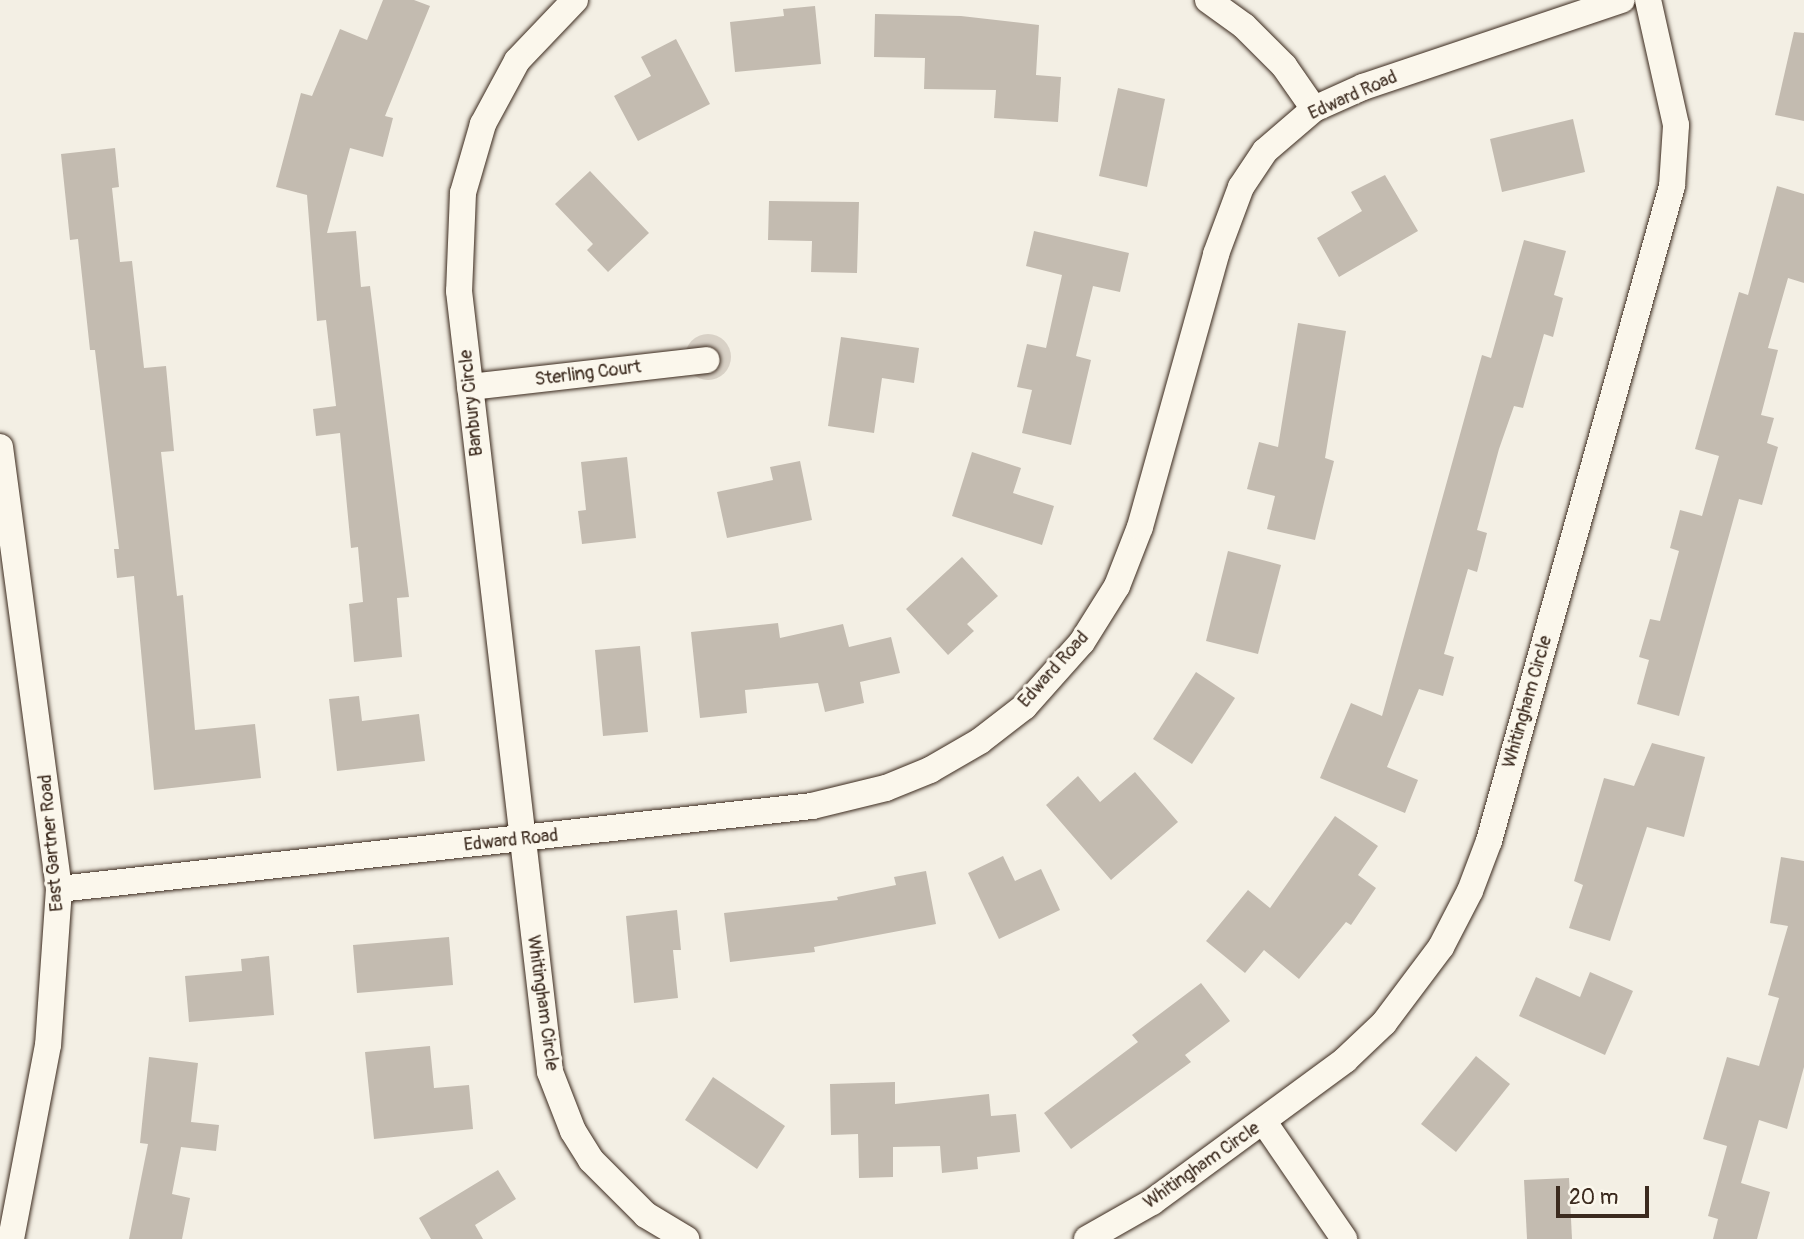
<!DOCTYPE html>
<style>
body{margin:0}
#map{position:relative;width:1804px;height:1239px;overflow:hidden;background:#f3efe4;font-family:Pangolin,sans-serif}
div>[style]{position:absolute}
.green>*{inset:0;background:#d8d1c6}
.round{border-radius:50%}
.building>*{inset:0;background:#c3bbb0}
.roads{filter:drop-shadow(0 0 2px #3b2a1e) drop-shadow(0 0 2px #3b2a1e)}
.minor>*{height:26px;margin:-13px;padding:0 13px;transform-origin:13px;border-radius:13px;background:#fbf7ec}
span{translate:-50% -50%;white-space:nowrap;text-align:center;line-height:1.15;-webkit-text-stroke:6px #fbf7ec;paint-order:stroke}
.street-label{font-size:18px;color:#3b2a1e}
.scale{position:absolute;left:1556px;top:1186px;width:93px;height:32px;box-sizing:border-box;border:4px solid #3b2a1e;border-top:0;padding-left:9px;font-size:21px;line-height:24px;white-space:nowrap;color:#3b2a1e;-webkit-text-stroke:5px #fbf7ec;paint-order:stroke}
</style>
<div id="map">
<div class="green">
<i class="round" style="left:685px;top:334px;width:46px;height:46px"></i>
</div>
<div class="building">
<i style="clip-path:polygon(383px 0,414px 0,430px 6px,385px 116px,393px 118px,383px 157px,350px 148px,327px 233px,356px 231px,361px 287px,370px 286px,409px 597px,397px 598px,402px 657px,354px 662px,349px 604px,363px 602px,358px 547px,351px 548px,340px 433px,316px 436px,313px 409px,336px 406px,326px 320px,317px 321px,307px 195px,276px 187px,301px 93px,312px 96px,340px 29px,367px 40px)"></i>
<i style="clip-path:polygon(815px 6px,821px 64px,735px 72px,730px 22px,784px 16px,783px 9px)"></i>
<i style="clip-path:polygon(875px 14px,961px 16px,1039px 25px,1036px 75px,1061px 77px,1058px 122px,994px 118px,996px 90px,924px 89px,925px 58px,874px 57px)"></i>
<i style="clip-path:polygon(1794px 32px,1804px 33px,1804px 121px,1775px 115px)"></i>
<i style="clip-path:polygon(676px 39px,710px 104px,638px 141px,614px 96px,651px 76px,641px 57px)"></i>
<i style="clip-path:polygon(1118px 88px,1165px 99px,1147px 187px,1099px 176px)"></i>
<i style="clip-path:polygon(1573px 119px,1585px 172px,1502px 192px,1490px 139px)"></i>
<i style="clip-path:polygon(115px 148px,119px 187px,112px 188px,120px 262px,132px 261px,144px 368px,166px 366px,174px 451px,161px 452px,177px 596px,183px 595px,195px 730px,255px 724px,261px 778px,154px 790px,134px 576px,117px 578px,114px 549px,119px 549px,95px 350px,90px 350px,78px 239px,70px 240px,61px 154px)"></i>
<i style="clip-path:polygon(590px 171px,649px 233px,608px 272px,587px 250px,593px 244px,555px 204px)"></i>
<i style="clip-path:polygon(1385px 175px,1418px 231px,1339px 277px,1317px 238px,1362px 211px,1351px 192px)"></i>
<i style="clip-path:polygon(1777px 186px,1804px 194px,1804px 283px,1788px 278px,1768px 348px,1778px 350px,1761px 415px,1774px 418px,1767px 443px,1778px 447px,1762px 505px,1739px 499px,1679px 716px,1637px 704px,1649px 660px,1639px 657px,1650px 619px,1660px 621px,1679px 551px,1670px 548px,1680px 510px,1702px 516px,1719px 456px,1695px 449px,1739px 292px,1748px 295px)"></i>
<i style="clip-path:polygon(769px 201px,859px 202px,857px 273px,811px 272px,812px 241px,768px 240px)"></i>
<i style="clip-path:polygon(1034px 231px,1129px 253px,1120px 292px,1093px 286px,1076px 356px,1091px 360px,1071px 445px,1022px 433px,1032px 390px,1017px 387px,1027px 344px,1046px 348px,1062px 275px,1026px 266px)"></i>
<i style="clip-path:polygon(1524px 240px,1566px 251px,1554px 295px,1563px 298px,1553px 337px,1544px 334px,1523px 408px,1514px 406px,1499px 449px,1477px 530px,1487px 533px,1477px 572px,1468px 569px,1444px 654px,1454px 657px,1443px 696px,1419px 689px,1387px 767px,1418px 780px,1405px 813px,1320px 778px,1351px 703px,1382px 716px,1482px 355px,1491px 358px)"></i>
<i style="clip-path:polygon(1298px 323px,1346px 331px,1325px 458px,1334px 461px,1315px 540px,1267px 529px,1275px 496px,1247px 489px,1259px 442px,1278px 447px)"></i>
<i style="clip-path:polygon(841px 337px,919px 348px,914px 383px,882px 378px,874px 433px,828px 426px)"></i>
<i style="clip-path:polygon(972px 452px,1021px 468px,1013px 493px,1054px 506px,1042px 545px,952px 516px)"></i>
<i style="clip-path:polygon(627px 457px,636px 538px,582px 544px,578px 511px,586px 510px,581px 462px)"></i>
<i style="clip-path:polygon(800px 461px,812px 520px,727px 538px,717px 492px,773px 480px,770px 467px)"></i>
<i style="clip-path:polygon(1228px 551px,1281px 565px,1258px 654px,1206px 641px)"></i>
<i style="clip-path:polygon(962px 557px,998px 596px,967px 624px,974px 631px,948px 655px,906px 609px)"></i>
<i style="clip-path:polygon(778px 623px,780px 638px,843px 624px,849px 647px,891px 637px,900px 673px,860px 682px,864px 703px,825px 712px,818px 683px,745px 690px,747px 713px,700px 718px,691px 632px)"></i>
<i style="clip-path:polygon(640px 646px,648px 732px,603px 736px,595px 650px)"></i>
<i style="clip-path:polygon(1196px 672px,1235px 698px,1192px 764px,1153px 739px)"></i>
<i style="clip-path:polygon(359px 696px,362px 721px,419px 714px,425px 761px,337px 771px,329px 699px)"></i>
<i style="clip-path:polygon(1652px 743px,1705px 757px,1684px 837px,1647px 827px,1610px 941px,1569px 928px,1583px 885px,1574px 881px,1604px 778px,1634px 786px)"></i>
<i style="clip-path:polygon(1135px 772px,1178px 822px,1111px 880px,1046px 805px,1078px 776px,1100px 802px)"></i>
<i style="clip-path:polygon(1335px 816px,1378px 846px,1358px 875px,1376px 888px,1351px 925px,1346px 922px,1299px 979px,1264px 950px,1245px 973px,1206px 941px,1248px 890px,1270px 908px)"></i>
<i style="clip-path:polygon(1003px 856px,1015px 881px,1041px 869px,1060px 910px,999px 939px,968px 873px)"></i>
<i style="clip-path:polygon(1781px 857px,1804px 861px,1804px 1067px,1787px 1129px,1759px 1120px,1741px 1183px,1770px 1192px,1757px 1239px,1713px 1239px,1718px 1219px,1708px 1216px,1727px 1146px,1703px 1139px,1727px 1057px,1759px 1066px,1779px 998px,1768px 995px,1788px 926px,1770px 923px)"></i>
<i style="clip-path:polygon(926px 871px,936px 924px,814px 947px,815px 952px,730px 962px,724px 913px,838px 900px,837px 897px,896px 885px,894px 877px)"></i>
<i style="clip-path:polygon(677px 910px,681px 950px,673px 950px,678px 998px,634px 1003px,626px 916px)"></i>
<i style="clip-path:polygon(449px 937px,453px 985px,357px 993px,353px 945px)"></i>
<i style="clip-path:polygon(269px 956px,274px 1015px,189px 1022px,185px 976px,242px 971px,241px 959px)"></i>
<i style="clip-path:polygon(1590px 972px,1633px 991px,1605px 1055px,1519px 1016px,1536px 977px,1580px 997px)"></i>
<i style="clip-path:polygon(1201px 983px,1230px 1021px,1185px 1055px,1191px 1062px,1071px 1149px,1044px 1113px,1138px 1042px,1132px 1035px)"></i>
<i style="clip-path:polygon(430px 1046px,434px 1088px,469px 1085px,473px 1129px,374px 1139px,365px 1052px)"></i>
<i style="clip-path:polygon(1476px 1056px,1510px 1084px,1456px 1152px,1421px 1124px)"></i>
<i style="clip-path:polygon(149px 1057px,198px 1063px,191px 1122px,219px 1125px,216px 1151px,181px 1147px,172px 1194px,190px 1198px,182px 1239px,129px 1239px,148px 1144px,140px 1143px)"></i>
<i style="clip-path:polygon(713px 1077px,785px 1126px,757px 1169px,685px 1120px)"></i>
<i style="clip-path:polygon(895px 1082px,895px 1104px,989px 1094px,991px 1116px,1016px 1114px,1020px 1152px,977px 1157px,978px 1169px,942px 1173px,940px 1146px,893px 1147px,893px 1177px,859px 1178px,858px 1134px,831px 1135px,830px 1084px)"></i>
<i style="clip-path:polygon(498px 1170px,516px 1199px,475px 1225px,483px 1239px,431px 1239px,419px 1218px)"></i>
<i style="clip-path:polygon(1569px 1178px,1572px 1239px,1527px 1239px,1524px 1180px)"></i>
</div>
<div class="roads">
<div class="minor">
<i style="left:575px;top:0;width:84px;rotate:133.6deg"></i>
<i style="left:517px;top:61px;width:72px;rotate:118.4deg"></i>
<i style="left:483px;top:124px;width:72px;rotate:106.2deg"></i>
<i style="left:463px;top:193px;width:98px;rotate:92.3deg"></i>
<i style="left:459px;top:291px;width:786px;rotate:83.35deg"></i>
<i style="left:550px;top:1072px;width:63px;rotate:68.7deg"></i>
<i style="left:573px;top:1131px;width:34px;rotate:58deg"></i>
<i style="left:591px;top:1160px;width:78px;rotate:45deg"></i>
<i style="left:646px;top:1215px;width:47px;rotate:31deg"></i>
<i style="left:1208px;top:0;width:44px;rotate:35.8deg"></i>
<i style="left:1244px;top:26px;width:57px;rotate:45deg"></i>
<i style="left:1284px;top:66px;width:52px;rotate:55.1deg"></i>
<i style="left:470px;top:387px;width:238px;rotate:-6.5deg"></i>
<i style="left:0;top:447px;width:446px;rotate:82.4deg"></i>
<i style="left:59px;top:889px;width:156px;rotate:94deg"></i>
<i style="left:48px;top:1045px;width:197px;rotate:100.8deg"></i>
<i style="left:59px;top:889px;width:758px;rotate:-6.29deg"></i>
<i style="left:812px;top:806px;width:76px;rotate:-13.7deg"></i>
<i style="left:886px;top:788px;width:48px;rotate:-22.2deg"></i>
<i style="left:930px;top:770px;width:58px;rotate:-30.1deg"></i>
<i style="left:980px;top:741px;width:56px;rotate:-37.7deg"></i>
<i style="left:1024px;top:707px;width:87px;rotate:-48.3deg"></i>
<i style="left:1082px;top:642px;width:66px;rotate:-58deg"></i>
<i style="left:1117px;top:586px;width:63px;rotate:-68.7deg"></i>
<i style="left:1140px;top:527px;width:283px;rotate:-74.4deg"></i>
<i style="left:1216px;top:254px;width:72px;rotate:-69.5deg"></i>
<i style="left:1241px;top:187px;width:43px;rotate:-56.3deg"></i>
<i style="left:1265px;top:151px;width:65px;rotate:-40.6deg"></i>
<i style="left:1314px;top:109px;width:54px;rotate:-24.2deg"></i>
<i style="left:1363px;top:87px;width:273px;rotate:-18.6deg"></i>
<i style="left:1264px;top:1122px;width:142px;rotate:55.6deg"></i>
<i style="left:1087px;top:1239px;width:75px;rotate:-29.6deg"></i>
<i style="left:1152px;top:1202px;width:240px;rotate:-36.3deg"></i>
<i style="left:1345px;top:1060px;width:54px;rotate:-43.5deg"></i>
<i style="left:1384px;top:1023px;width:95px;rotate:-53.1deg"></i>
<i style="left:1441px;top:947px;width:63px;rotate:-62.6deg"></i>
<i style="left:1470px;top:891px;width:53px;rotate:-69.2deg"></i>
<i style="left:1489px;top:841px;width:680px;rotate:-74.39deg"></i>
<i style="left:1672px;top:186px;width:61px;rotate:-86.2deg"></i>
<i style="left:1676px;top:125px;width:128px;rotate:-102.6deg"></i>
</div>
</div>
<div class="street-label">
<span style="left:1353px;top:96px;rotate:-24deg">Edward Road</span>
<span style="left:588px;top:374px;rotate:-7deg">Sterling Court</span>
<span style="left:472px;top:403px;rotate:-96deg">Banbury Circle</span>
<span style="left:1054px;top:670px;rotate:-48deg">Edward Road</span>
<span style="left:1528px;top:702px;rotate:-74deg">Whitingham Circle</span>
<span style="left:511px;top:841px;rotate:-6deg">Edward Road</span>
<span style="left:52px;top:843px;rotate:-95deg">East Gartner Road</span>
<span style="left:542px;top:1003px;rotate:82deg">Whitingham Circle</span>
<span style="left:1202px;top:1166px;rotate:-35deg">Whitingham Circle</span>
</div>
<div class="scale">20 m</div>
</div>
